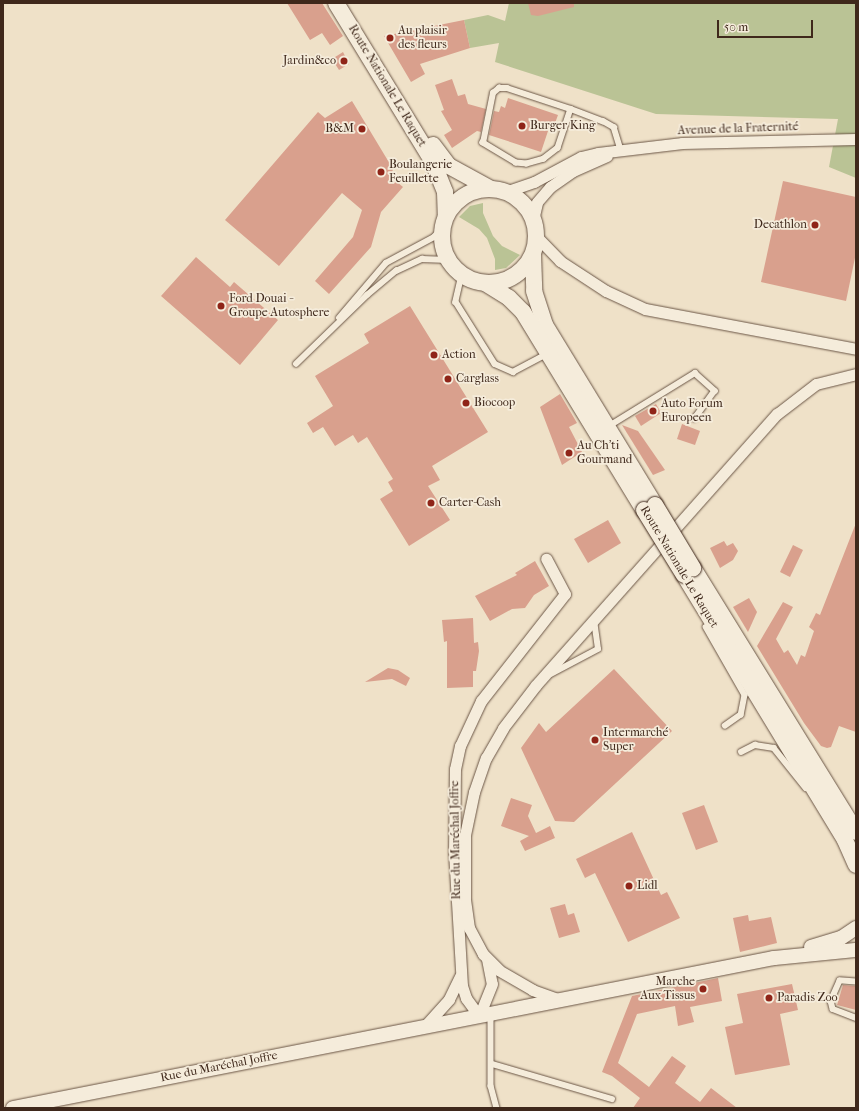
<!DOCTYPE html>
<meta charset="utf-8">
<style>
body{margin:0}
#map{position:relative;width:859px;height:1111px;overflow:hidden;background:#efe1c8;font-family:"IM FELL French Canon",serif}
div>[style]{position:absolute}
.green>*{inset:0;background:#bac395}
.building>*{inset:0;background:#d9a08d}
.roads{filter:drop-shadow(0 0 1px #6b5646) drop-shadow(0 0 1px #6b5646)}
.service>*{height:5.5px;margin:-2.75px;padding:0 2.75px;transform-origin:2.75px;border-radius:2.75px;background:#f5ecdb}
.minor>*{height:11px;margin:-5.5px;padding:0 5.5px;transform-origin:5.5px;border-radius:5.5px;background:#f5ecdb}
.tertiary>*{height:14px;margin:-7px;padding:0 7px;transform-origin:7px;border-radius:7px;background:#f5ecdb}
.secondary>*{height:16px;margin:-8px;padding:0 8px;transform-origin:8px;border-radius:8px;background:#f5ecdb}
.secondary>.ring{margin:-8px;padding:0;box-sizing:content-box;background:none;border:16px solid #f5ecdb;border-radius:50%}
.bridges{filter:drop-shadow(0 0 1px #3f281b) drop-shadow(0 0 1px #3f281b)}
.secondary-bridge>*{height:16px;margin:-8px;padding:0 8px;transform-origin:8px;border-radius:8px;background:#f5ecdb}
.dots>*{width:11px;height:11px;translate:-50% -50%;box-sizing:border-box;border:2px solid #f5ecdb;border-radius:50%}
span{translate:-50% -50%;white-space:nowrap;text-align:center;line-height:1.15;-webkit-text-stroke:3.5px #f5ecdb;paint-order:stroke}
.poi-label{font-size:12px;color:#3f281b}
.left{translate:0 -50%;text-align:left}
.right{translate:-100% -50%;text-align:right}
.street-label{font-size:12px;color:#3f281b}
.frame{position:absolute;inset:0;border:4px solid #3f281b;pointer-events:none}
.scale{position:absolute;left:717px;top:20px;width:96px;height:18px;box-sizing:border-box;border:2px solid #3f281b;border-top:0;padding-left:5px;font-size:12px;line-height:14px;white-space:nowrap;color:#3f281b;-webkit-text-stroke:3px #f5ecdb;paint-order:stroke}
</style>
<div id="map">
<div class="green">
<i style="clip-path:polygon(509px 3px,856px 3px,856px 178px,829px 167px,838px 119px,656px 114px,495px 62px,499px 43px,470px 48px,464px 20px,488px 15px,505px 21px)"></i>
<i style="clip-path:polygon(483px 203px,483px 213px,493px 236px,502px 246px,520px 255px,506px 268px,495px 270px,495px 259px,487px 238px,479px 229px,459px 217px,470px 206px)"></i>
</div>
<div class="building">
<i style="clip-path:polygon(287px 3px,322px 3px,343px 36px,330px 45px,322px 33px,310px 40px)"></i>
<i style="clip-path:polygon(528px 3px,574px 3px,574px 7px,538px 16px,531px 15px)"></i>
<i style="clip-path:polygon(464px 20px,470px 48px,420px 64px,425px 74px,411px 82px,384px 36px)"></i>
<i style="clip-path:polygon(343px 52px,349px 64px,339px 70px,332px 59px)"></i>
<i style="clip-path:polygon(452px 79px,458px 96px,465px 94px,468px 104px,486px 109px,481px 132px,477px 131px,452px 148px,444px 135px,452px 130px,441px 111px,444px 110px,435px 85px)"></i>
<i style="clip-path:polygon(508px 98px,558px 115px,554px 126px,550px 125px,541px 152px,489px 135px,494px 111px,499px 112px,501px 106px,505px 108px)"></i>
<i style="clip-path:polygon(352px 101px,393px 169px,391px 177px,403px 187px,381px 212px,371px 247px,329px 294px,315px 281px,353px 237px,362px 210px,342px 193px,279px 266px,225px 220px,318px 112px,325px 118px)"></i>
<i style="clip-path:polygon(783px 181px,856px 197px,856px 253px,846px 301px,761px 282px)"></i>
<i style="clip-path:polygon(196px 257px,230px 287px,234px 282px,278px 320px,240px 365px,161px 296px)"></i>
<i style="clip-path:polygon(410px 306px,488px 432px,432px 466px,440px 480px,428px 486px,450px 520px,409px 546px,380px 499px,393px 491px,388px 482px,393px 479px,367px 437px,358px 443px,353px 435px,335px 446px,323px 427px,313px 433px,307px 423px,333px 406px,315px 376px,369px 343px,364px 334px)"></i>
<i style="clip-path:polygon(560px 394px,577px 423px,569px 427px,582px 452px,562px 465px,540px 407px)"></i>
<i style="clip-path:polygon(656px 404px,661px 413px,641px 426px,635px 416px)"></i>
<i style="clip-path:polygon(682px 424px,700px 431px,695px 445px,677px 439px)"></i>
<i style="clip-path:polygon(622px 425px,638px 431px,665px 470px,653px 475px)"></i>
<i style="clip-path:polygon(608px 520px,621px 543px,588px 563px,574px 539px)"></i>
<i style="clip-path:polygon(856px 523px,856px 732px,839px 726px,831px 747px,827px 748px,821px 746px,804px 723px,757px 646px,783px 602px,793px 607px,776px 639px,784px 653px,788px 650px,797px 665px,801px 655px,805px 657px,814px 631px,809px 627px,816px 613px,820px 615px)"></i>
<i style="clip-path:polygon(724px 541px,727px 546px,733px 543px,738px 551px,733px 560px,720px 568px,710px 548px)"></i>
<i style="clip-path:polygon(793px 545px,803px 550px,790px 577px,780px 572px)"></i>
<i style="clip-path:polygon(535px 561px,549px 586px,534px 595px,525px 608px,512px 609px,490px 621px,475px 596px,517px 575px,515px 573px)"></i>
<i style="clip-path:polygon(749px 598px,757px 612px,748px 632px,733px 607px)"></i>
<i style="clip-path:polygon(473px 618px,474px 643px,478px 642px,479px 651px,476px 671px,473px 671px,473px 687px,447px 688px,447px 641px,444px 642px,442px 620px)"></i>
<i style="clip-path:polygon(388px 668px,398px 670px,410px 678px,406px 686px,392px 679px,365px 682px)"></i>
<i style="clip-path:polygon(614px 669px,672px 731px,574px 822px,555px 821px,521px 748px,539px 723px,546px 732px)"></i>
<i style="clip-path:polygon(511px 798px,532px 805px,528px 816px,536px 833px,550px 826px,555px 838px,525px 851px,520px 841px,529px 836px,501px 826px)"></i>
<i style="clip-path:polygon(704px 805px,718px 842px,696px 850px,682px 813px)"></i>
<i style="clip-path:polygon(632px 832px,661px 895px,667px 892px,680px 918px,628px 942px,595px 873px,585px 878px,576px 859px)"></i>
<i style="clip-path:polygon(565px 904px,568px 915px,574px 913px,580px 932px,559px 938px,550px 908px)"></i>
<i style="clip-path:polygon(748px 915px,749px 921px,771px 917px,777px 943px,740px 952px,733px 918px)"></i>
<i style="clip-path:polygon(718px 978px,722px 1001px,690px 1007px,694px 1022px,678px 1026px,675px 1006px,637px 1014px,618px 1063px,649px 1087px,672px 1056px,686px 1066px,675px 1083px,700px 1102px,711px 1088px,737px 1108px,633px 1108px,640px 1098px,612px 1076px,602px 1072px,632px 996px)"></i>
<i style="clip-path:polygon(792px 984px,798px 1010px,780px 1014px,790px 1065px,735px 1075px,725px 1027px,743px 1023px,737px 994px)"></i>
<i style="clip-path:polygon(843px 985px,856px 986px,856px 1010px,837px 1005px)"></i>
</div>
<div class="roads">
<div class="service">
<i style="left:571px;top:109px;width:41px;rotate:108.4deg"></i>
<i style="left:558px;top:148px;width:18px;rotate:142deg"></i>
<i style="left:544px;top:159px;width:18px;rotate:164deg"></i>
<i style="left:527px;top:164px;width:11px;rotate:-175deg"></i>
<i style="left:516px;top:163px;width:39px;rotate:-149deg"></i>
<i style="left:483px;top:143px;width:51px;rotate:-78.7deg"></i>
<i style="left:493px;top:93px;width:8px;rotate:-40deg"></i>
<i style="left:499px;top:88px;width:8px"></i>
<i style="left:507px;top:88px;width:67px;rotate:18.2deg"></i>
<i style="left:571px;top:109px;width:34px;rotate:21deg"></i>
<i style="left:603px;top:121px;width:13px;rotate:29deg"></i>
<i style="left:614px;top:127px;width:24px;rotate:73deg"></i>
<i style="left:462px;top:275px;width:28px;rotate:103deg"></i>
<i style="left:456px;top:302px;width:73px;rotate:57.8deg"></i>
<i style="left:495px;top:364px;width:20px;rotate:24deg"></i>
<i style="left:513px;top:372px;width:38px;rotate:-28deg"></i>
<i style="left:339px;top:318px;width:72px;rotate:-49.5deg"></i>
<i style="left:386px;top:263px;width:55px;rotate:-28.4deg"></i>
<i style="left:434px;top:237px;width:12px;rotate:-48deg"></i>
<i style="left:296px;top:364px;width:99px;rotate:-44.2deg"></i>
<i style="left:367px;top:295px;width:38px;rotate:-40deg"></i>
<i style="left:396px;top:271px;width:29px;rotate:-25deg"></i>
<i style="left:422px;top:259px;width:26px;rotate:2deg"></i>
<i style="left:609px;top:426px;width:101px;rotate:-31.6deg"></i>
<i style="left:695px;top:373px;width:27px;rotate:42deg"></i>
<i style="left:715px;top:391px;width:34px;rotate:126deg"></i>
<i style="left:706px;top:627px;width:78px;rotate:60.2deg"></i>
<i style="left:745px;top:695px;width:20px;rotate:101deg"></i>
<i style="left:741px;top:715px;width:19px;rotate:145deg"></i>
<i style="left:551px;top:674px;width:53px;rotate:-28deg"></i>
<i style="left:598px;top:649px;width:27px;rotate:-98deg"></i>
<i style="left:741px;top:752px;width:16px;rotate:-27deg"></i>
<i style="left:755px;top:745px;width:19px;rotate:9deg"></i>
<i style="left:774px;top:748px;width:51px;rotate:51.3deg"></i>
<i style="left:856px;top:982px;width:16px;rotate:-176deg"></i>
<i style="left:840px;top:981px;width:22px;rotate:114deg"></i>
<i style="left:831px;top:1001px;width:8px;rotate:76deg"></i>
<i style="left:833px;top:1009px;width:25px;rotate:21deg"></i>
<i style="left:491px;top:1014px;width:72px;rotate:90deg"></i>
<i style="left:491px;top:1086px;width:23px;rotate:75deg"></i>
<i style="left:492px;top:1064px;width:125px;rotate:16.3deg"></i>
</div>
<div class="minor">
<i style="left:505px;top:192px;width:31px;rotate:-19deg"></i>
<i style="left:534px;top:182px;width:53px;rotate:-28deg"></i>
<i style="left:581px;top:157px;width:17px;rotate:-13deg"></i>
<i style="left:598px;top:153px;width:85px;rotate:-6.8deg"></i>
<i style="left:682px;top:143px;width:174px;rotate:-1.3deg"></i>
<i style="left:533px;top:220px;width:18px;rotate:-77deg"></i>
<i style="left:537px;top:202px;width:20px;rotate:-49deg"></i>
<i style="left:550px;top:187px;width:28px;rotate:-35deg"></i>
<i style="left:573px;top:171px;width:37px;rotate:-24deg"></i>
<i style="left:536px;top:236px;width:35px;rotate:46deg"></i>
<i style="left:560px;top:261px;width:55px;rotate:33.1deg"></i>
<i style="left:606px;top:291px;width:43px;rotate:24.8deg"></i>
<i style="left:645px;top:309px;width:215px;rotate:10.7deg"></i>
<i style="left:487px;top:959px;width:25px;rotate:79deg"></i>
<i style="left:492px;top:984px;width:35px;rotate:112deg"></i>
<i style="left:479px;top:1016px;width:22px;rotate:-126deg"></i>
<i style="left:466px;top:998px;width:13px;rotate:-108deg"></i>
<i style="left:462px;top:986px;width:135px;rotate:-93.4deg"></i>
<i style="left:454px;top:851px;width:82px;rotate:-89.3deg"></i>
<i style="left:455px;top:769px;width:24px;rotate:-78deg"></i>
<i style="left:460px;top:746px;width:50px;rotate:-65deg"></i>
<i style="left:481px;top:701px;width:136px;rotate:-51.9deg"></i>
<i style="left:565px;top:594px;width:40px;rotate:-118deg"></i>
<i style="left:560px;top:1000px;width:29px;rotate:-160deg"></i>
<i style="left:533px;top:990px;width:39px;rotate:-150deg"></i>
<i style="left:499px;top:970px;width:23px;rotate:-135deg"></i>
<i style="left:483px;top:954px;width:30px;rotate:-118deg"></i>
<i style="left:469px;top:928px;width:29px;rotate:-98deg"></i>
<i style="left:465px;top:899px;width:64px;rotate:-90deg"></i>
<i style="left:465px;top:835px;width:44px;rotate:-78.2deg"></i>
<i style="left:474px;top:792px;width:36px;rotate:-71deg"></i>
<i style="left:486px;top:758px;width:34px;rotate:-60deg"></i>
<i style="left:503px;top:728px;width:54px;rotate:-52.5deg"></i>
<i style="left:536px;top:685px;width:363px;rotate:-48.4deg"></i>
<i style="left:777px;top:414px;width:49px;rotate:-37.6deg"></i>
<i style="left:816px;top:384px;width:41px;rotate:-14deg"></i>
<i style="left:425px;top:1026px;width:36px;rotate:-48deg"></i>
<i style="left:449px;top:999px;width:25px;rotate:-64deg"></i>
</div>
<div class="tertiary">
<i style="left:811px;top:947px;width:31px;rotate:-17deg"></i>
<i style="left:841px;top:938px;width:18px;rotate:-34deg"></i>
<i style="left:13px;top:1108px;width:776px;rotate:-11.15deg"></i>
<i style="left:774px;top:958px;width:82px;rotate:-5.6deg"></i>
</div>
<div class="secondary">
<i style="left:336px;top:3px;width:186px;rotate:58.6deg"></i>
<i style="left:433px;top:162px;width:32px;rotate:68deg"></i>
<i style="left:445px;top:192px;width:24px;rotate:88deg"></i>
<i style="left:433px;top:145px;width:26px;rotate:53deg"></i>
<i style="left:449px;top:166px;width:48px;rotate:28.7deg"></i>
<i class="ring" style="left:442px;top:189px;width:78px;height:78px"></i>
<i style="left:533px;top:254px;width:37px;rotate:88deg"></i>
<i style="left:534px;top:291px;width:36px;rotate:72deg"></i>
<i style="left:545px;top:325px;width:211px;rotate:58.6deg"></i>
<i style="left:485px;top:283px;width:28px;rotate:32deg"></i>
<i style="left:509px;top:298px;width:20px;rotate:45deg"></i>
<i style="left:523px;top:312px;width:232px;rotate:58.6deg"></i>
<i style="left:693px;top:568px;width:310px;rotate:58.3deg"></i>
<i style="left:684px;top:575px;width:310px;rotate:58.7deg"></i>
<i style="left:845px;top:840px;width:27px;rotate:66deg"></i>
</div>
</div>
<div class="bridges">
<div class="secondary-bridge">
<i style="left:655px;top:505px;width:74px;rotate:58.9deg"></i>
<i style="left:644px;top:510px;width:76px;rotate:58.4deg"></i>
</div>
</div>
<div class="dots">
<i style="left:390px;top:38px;background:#8f2418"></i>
<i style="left:344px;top:61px;background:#8f2418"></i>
<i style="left:522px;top:126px;background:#8f2418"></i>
<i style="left:362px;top:129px;background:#8f2418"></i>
<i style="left:381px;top:172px;background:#8f2418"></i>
<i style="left:815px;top:225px;background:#8f2418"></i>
<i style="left:221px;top:306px;background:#8f2418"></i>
<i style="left:434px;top:355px;background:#8f2418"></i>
<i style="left:448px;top:379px;background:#8f2418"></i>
<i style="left:466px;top:403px;background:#8f2418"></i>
<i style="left:653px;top:411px;background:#8f2418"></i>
<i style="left:569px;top:453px;background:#8f2418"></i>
<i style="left:431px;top:503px;background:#8f2418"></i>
<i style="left:595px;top:740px;background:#8f2418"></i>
<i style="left:629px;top:886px;background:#8f2418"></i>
<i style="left:703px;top:989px;background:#8f2418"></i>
<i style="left:769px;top:998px;background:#8f2418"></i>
</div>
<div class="poi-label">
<span class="left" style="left:398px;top:38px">Au plaisir<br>des fleurs</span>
<span class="right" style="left:336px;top:61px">Jardin&amp;co</span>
<span class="left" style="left:530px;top:126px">Burger King</span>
<span class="right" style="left:354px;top:129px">B&amp;M</span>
<span class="left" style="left:389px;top:172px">Boulangerie<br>Feuillette</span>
<span class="right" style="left:807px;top:225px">Decathlon</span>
<span class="left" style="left:229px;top:306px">Ford Douai -<br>Groupe Autosphere</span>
<span class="left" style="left:442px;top:355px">Action</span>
<span class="left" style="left:456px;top:379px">Carglass</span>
<span class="left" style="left:474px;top:403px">Biocoop</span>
<span class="left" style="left:661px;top:411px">Auto Forum<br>Europeen</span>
<span class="left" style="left:577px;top:453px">Au Ch'ti<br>Gourmand</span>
<span class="left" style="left:439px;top:503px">Carter-Cash</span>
<span class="left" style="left:603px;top:740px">Intermarché<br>Super</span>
<span class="left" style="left:637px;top:886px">Lidl</span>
<span class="right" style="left:695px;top:989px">Marche<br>Aux Tissus</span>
<span class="left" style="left:777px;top:998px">Paradis Zoo</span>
</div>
<div class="street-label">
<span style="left:387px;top:86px;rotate:59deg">Route Nationale Le Raquet</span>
<span style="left:738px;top:129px;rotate:-2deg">Avenue de la Fraternité</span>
<span style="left:679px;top:567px;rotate:59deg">Route Nationale Le Raquet</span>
<span style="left:456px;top:840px;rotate:-91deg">Rue du Maréchal Joffre</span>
<span style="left:219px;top:1067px;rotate:-11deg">Rue du Maréchal Joffre</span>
</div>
<div class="frame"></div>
<div class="scale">50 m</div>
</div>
